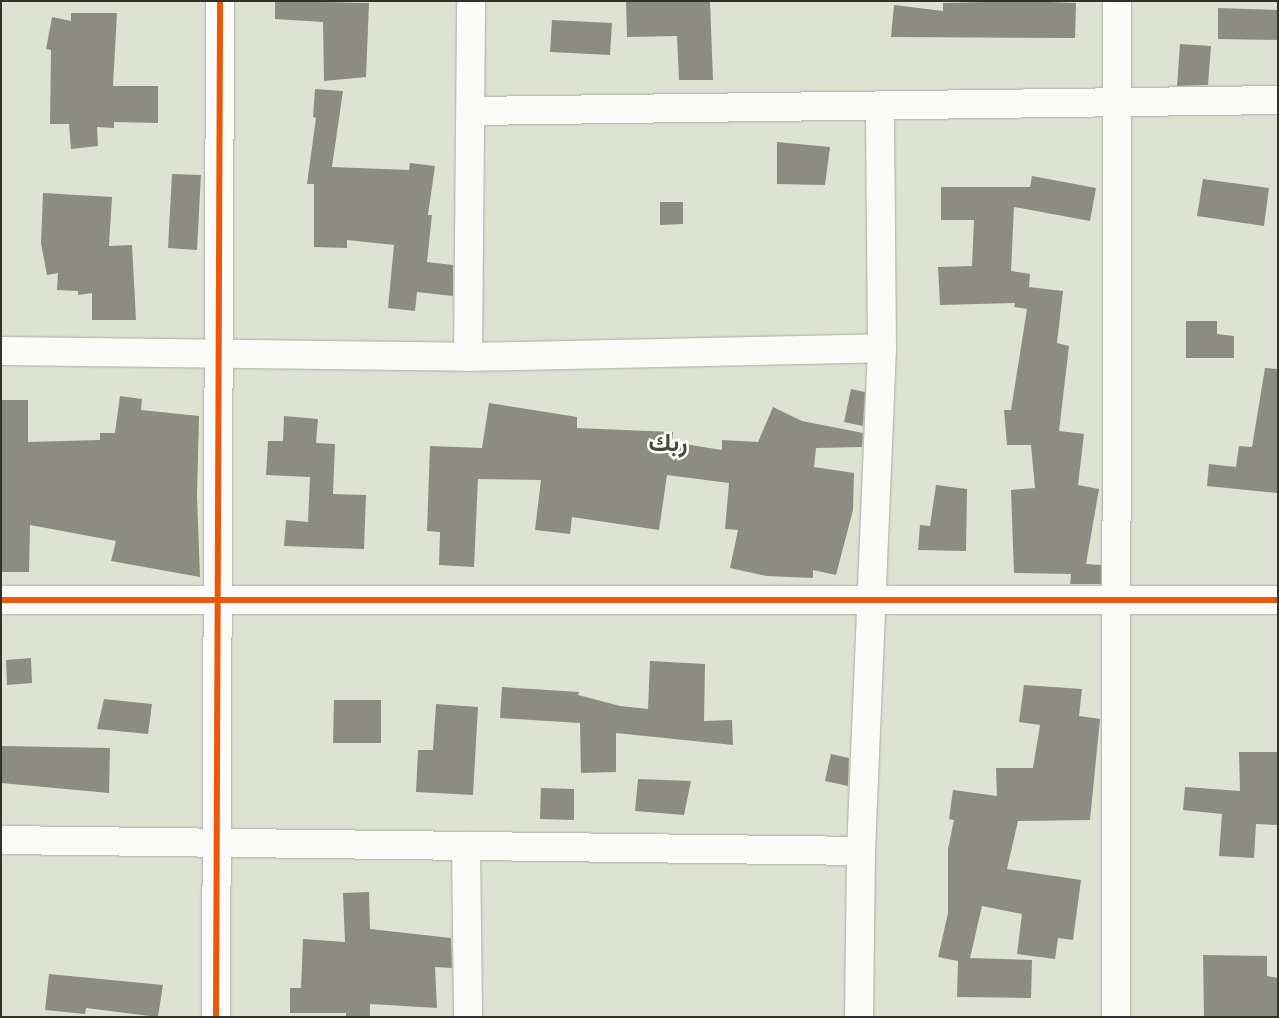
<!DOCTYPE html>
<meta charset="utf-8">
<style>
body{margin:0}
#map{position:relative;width:1279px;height:1018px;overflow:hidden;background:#dee2d3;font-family:Manrope,Vazirmatn,sans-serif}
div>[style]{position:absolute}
.building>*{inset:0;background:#8d8c82}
.roads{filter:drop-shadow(0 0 1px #abaea3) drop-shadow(0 0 1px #abaea3)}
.minor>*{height:28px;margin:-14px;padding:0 14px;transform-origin:14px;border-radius:14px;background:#fafbf8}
.cycleway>*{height:6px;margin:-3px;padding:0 3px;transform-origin:3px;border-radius:3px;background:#e8590c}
span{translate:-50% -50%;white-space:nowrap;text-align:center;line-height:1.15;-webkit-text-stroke:5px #fff;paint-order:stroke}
.town-label{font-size:25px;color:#464a34;font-weight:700}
.frame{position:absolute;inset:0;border:2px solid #313329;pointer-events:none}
</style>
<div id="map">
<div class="building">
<i style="clip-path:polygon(275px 1px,369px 3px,366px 77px,324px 81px,323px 22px,275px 19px)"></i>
<i style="clip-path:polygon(626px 1px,710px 1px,713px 80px,679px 80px,677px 36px,627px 37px)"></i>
<i style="clip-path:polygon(1023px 1px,1076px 3px,1075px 38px,891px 37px,894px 5px,943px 11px,943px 3px)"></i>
<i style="clip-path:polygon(1218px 8px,1278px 10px,1278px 40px,1218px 39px)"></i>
<i style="clip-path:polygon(71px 13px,117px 13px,113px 86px,158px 86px,158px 123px,114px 122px,114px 128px,97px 127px,98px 146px,71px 149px,69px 124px,50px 124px,51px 50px,46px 49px,52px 17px,71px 21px)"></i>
<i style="clip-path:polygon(552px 20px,612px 23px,610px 55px,550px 52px)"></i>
<i style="clip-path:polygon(1180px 44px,1211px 46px,1208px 85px,1177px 86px)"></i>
<i style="clip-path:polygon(315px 89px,343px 91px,332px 167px,409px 170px,410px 163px,435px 166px,428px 215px,432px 215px,427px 262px,453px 265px,453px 296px,417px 292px,415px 311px,388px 308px,394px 245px,347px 240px,347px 248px,314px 247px,314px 184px,307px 184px,316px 118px,313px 117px)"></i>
<i style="clip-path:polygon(777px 142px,830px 147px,825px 185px,777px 184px)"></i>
<i style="clip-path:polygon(172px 174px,201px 175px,197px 250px,168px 248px)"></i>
<i style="clip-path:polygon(1032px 176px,1096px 188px,1090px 221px,1014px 207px,1011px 271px,1030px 274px,1029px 287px,1063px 291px,1057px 343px,1069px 346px,1059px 431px,1084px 434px,1078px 485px,1099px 489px,1086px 564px,1101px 565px,1101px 584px,1070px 584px,1071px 574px,1014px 573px,1011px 490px,1035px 488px,1031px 445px,1007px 445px,1004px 410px,1011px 410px,1027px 309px,1014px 307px,1015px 303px,940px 305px,938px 267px,972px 266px,974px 220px,941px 220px,941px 187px,1030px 187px)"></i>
<i style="clip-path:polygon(1203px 179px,1269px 188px,1264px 226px,1197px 216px)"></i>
<i style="clip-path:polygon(43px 193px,112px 197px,109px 246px,132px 245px,136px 320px,92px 320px,92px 293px,78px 295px,78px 291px,57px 290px,58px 273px,47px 275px,41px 243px)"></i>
<i style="clip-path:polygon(660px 202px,683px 202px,683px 224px,660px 225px)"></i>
<i style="clip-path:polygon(1186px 321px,1217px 321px,1217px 334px,1234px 336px,1234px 358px,1186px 358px)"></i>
<i style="clip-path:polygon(1265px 368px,1278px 369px,1278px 493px,1207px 486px,1209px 464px,1236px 467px,1239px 446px,1252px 447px)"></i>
<i style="clip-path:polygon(851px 389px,865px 392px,863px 426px,844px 422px)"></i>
<i style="clip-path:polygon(120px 396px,142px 399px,141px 410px,199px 416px,197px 496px,200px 577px,111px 561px,116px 541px,30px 525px,29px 572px,1px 572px,1px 400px,28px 400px,28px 442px,100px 440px,100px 433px,115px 433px)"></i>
<i style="clip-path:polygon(489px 403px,577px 417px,577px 428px,673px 432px,672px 442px,722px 450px,722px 440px,758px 442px,773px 407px,802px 421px,863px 433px,862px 447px,816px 448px,814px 467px,854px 473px,853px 510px,836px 575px,813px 570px,813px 578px,766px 576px,730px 568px,738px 530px,725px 529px,729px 483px,667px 475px,659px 530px,572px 517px,570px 534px,535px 530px,541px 480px,478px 479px,474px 567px,439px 565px,440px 532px,427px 531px,430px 446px,482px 448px)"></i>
<i style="clip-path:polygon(284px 416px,318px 419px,316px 443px,335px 444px,333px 494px,366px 495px,364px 549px,284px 546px,286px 520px,308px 522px,310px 477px,266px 475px,268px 441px,283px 441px)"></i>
<i style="clip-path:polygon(936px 485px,967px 489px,966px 551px,918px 550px,920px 525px,930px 526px)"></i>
<i style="clip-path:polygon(31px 658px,32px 683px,7px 685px,6px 660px)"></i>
<i style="clip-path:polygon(650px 661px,705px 664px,704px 721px,732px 720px,733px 745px,616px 733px,616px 772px,581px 773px,580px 723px,500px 718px,502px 687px,579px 692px,578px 695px,620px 706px,648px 709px)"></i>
<i style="clip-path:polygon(1024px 685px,1082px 689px,1079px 716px,1100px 719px,1090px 820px,1018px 821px,1007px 869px,1081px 880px,1073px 940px,1058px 938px,1055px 959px,1017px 954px,1022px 914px,982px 906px,970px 958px,1032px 960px,1031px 998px,957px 997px,958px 961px,938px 957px,948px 913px,948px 849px,954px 820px,949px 819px,953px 790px,997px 796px,996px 768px,1033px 768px,1040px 725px,1019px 722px)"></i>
<i style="clip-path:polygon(104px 699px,152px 704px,148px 734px,97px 729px)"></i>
<i style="clip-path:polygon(334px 700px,381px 700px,381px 743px,333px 743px)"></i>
<i style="clip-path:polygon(436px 704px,478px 707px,473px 795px,416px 792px,418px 750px,433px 750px)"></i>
<i style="clip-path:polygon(2px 746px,110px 748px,109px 793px,1px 783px)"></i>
<i style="clip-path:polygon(1239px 752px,1278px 752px,1278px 825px,1256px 824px,1254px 858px,1219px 856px,1222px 814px,1183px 810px,1185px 787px,1240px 791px)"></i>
<i style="clip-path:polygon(831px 754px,849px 758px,848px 786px,825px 781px)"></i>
<i style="clip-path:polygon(638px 779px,691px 781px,684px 815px,635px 811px)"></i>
<i style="clip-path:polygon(541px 788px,574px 789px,574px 820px,540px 819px)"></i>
<i style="clip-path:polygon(369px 892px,370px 929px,451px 938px,452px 968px,435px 967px,437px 1008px,370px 1004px,370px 1017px,346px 1017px,346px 1013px,290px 1013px,290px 988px,301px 988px,303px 939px,345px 942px,343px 893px)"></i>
<i style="clip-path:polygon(1203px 955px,1267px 956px,1267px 976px,1278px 978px,1278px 1017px,1204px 1017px)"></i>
<i style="clip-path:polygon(49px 974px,163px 985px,158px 1017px,86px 1008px,85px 1014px,45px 1010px)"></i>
</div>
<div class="roads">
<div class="minor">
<i style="left:471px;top:111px;width:807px;rotate:-0.78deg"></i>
<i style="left:1px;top:351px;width:467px;rotate:0.7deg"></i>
<i style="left:468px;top:357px;width:414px;rotate:-1.2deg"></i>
<i style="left:468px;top:357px;width:356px;rotate:-89.5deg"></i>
<i style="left:1px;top:600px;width:1277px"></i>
<i style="left:1px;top:840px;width:860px;rotate:0.73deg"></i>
<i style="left:466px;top:846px;width:171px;rotate:89.3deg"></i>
<i style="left:216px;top:1017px;width:1016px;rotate:-89.77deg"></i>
<i style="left:859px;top:1017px;width:166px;rotate:-89.3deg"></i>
<i style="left:861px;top:851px;width:503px;rotate:-87.61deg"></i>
<i style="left:882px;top:348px;width:242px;rotate:-90.5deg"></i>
<i style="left:1116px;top:1017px;width:1016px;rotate:-89.94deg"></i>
</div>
</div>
<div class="cycleway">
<i style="left:1px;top:600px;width:1277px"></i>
<i style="left:216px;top:1017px;width:1016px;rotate:-89.77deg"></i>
</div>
<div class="town-label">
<span style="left:668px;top:442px">ربك</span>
</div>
<div class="frame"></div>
</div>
